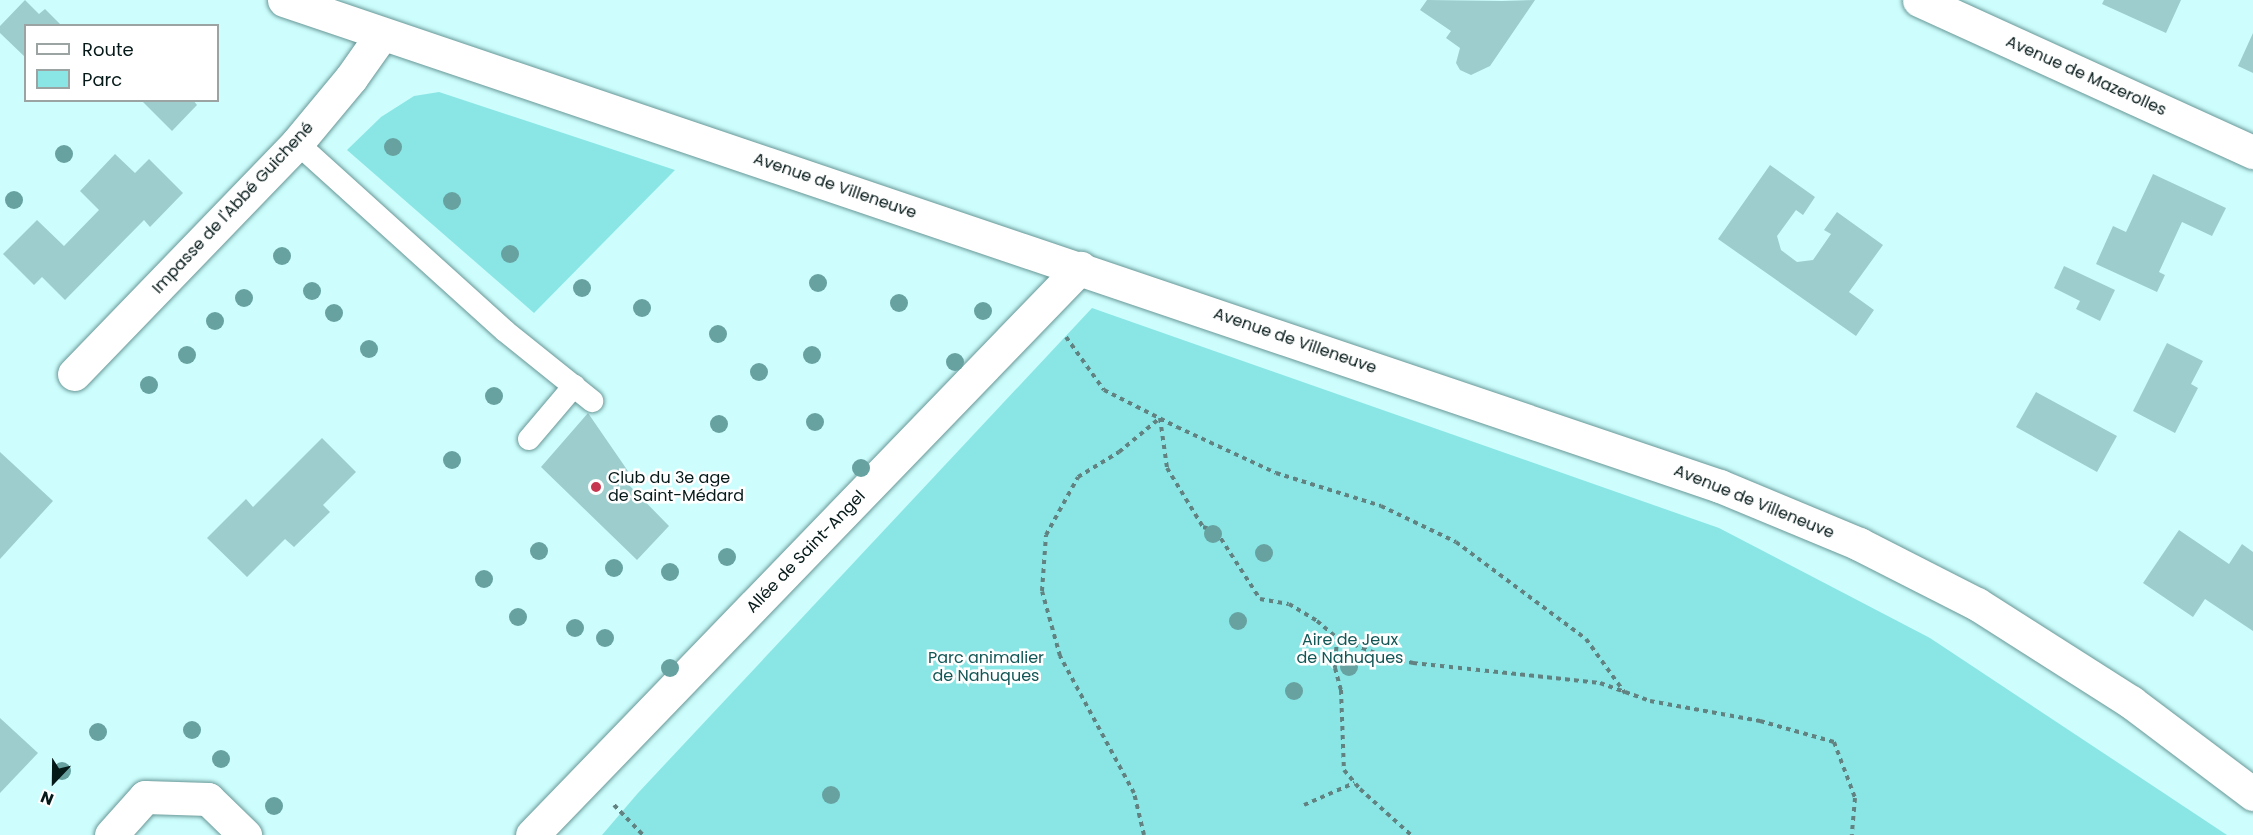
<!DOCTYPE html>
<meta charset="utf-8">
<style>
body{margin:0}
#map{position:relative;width:2253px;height:835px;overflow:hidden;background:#cdfefd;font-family:Poppins,sans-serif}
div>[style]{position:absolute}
.green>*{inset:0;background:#8ae6e5}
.building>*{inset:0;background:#9ecdcd}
.path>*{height:4px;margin-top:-2px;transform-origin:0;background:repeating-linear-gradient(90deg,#618281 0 4.5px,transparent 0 9px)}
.roads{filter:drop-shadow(0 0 2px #689696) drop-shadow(0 0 2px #689696)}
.lane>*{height:22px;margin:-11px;padding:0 11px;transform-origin:11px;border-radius:11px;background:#fff}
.street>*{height:33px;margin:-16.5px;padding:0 16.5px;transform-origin:16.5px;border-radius:16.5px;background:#fff}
.secondary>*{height:33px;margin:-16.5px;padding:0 16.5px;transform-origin:16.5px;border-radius:16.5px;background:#fff}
.trees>*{width:18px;height:18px;margin:-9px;border-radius:50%;background:#67a2a1}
.dots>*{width:16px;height:16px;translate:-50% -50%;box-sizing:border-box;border:3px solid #fff;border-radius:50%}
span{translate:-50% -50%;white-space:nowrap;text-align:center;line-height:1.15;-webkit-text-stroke:5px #fff;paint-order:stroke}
.street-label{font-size:16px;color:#061919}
.poi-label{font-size:16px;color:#061919}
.left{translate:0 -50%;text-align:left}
.park-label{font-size:16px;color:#135656}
.legend{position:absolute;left:24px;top:24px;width:195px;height:78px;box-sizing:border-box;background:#fff;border:2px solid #9ba3a3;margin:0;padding:8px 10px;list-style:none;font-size:18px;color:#061919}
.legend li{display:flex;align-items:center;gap:12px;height:30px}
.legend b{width:30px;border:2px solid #9ba3a3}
.north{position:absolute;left:24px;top:751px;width:60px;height:60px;-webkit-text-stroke:4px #fff;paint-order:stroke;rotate:202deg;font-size:16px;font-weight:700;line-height:24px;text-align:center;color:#061919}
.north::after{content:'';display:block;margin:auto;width:21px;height:27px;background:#061919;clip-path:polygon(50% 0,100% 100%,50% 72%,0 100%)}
</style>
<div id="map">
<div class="green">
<i style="clip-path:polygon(439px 92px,675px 170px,534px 313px,347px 150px,381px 117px,414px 96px)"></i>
<i style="clip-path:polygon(1092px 308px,1719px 528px,1930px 638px,2227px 835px,602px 835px,638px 793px)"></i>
</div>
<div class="building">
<i style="clip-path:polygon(25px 0,39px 14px,45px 9px,62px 26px,26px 26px,26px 58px,0 33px,0 26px)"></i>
<i style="clip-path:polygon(1427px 0,1502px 1px,1535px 0,1490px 66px,1471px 75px,1460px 70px,1456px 63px,1460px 48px,1446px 38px,1451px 31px,1420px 10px)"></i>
<i style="clip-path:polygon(2104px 0,2181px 0,2166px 33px,2102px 4px)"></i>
<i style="clip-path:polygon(2253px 33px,2253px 73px,2238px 66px)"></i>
<i style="clip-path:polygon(141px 100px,193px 100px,197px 105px,172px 131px)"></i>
<i style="clip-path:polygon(115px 154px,135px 173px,149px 159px,183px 193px,150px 227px,144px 220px,65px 300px,42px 277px,34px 285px,3px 254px,37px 220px,64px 246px,99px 210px,80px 191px)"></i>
<i style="clip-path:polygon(1770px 165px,1815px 197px,1803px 215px,1796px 210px,1777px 236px,1781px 250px,1797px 262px,1813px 260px,1831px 234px,1824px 230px,1837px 212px,1883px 245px,1849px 292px,1874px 310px,1856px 336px,1718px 239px)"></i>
<i style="clip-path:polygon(2153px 174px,2226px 208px,2212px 236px,2182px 222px,2159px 272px,2165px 275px,2157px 292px,2096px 264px,2113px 226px,2126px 232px)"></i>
<i style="clip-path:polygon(2064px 266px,2115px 290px,2100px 321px,2076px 309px,2080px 301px,2054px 288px)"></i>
<i style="clip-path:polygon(2167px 343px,2203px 361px,2191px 384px,2198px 388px,2175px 433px,2133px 411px)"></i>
<i style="clip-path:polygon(2036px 392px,2117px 436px,2097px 472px,2016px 427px)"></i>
<i style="clip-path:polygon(588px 413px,630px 474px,623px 479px,669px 526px,637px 560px,541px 467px)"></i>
<i style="clip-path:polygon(322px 438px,356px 472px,323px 505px,330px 512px,294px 547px,285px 539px,247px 577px,207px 538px,246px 499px,253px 507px)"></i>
<i style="clip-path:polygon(0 452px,53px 501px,0 559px)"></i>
<i style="clip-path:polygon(2179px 530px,2229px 564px,2242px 544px,2253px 552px,2253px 631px,2205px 599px,2193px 617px,2143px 583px)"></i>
<i style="clip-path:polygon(0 718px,38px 753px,0 793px)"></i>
</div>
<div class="path">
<i style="left:1066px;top:337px;width:65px;rotate:54.4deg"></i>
<i style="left:1104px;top:390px;width:82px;rotate:26.9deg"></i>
<i style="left:1177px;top:427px;width:109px;rotate:24.9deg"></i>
<i style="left:1276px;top:473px;width:110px;rotate:17.4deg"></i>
<i style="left:1381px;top:506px;width:83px;rotate:25.6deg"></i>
<i style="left:1456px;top:542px;width:162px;rotate:36.7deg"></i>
<i style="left:1586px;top:639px;width:67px;rotate:54.2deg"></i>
<i style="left:1337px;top:638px;width:49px;rotate:21.4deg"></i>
<i style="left:1383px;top:656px;width:31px;rotate:13deg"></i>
<i style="left:1413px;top:663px;width:188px;rotate:6.1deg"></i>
<i style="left:1600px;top:683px;width:53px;rotate:19.8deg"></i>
<i style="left:1650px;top:701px;width:112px;rotate:10.3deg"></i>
<i style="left:1760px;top:721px;width:77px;rotate:15.8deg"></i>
<i style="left:1834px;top:742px;width:60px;rotate:69.4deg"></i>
<i style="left:1855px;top:798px;width:37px;rotate:95deg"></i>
<i style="left:614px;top:805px;width:42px;rotate:46deg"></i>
<i style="left:1304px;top:805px;width:55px;rotate:-23.7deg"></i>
<i style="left:1144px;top:835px;width:43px;rotate:-103.4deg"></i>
<i style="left:1134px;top:793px;width:156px;rotate:-118.4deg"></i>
<i style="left:1060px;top:656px;width:67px;rotate:-105.5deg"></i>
<i style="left:1042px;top:591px;width:56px;rotate:-85.9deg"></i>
<i style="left:1046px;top:535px;width:66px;rotate:-61.1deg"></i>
<i style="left:1078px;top:477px;width:48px;rotate:-31.4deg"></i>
<i style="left:1119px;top:452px;width:53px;rotate:-39.7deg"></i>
<i style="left:1160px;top:418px;width:50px;rotate:82deg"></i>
<i style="left:1167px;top:468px;width:69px;rotate:58.6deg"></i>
<i style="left:1203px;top:527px;width:14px;rotate:17deg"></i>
<i style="left:1216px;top:531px;width:81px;rotate:57.1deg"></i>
<i style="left:1260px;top:599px;width:29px;rotate:10deg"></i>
<i style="left:1289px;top:604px;width:33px;rotate:31deg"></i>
<i style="left:1317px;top:621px;width:26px;rotate:40deg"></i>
<i style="left:1337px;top:638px;width:30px;rotate:94deg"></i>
<i style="left:1335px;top:668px;width:23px;rotate:75deg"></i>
<i style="left:1341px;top:690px;width:80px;rotate:87.9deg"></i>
<i style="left:1344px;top:770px;width:25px;rotate:50deg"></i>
<i style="left:1360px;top:789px;width:69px;rotate:42deg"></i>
</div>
<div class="roads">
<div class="lane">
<i style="left:297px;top:143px;width:280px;rotate:42.1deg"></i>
<i style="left:505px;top:331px;width:112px;rotate:38.8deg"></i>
<i style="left:529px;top:439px;width:70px;rotate:-49.7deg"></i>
</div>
<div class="street">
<i style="left:1919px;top:0;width:367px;rotate:24.5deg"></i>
<i style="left:74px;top:374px;width:321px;rotate:-46deg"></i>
<i style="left:297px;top:143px;width:85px;rotate:-50.3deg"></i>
<i style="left:351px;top:78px;width:54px;rotate:-54.8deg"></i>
<i style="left:111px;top:835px;width:51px;rotate:-48.2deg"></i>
<i style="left:145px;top:797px;width:63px;rotate:1.8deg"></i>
<i style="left:208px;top:799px;width:52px;rotate:44.2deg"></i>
<i style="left:532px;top:835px;width:789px;rotate:-45.98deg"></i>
</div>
<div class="secondary">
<i style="left:284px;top:0;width:1516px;rotate:18.7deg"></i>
<i style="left:1720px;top:486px;width:151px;rotate:22.6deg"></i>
<i style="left:1859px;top:544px;width:132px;rotate:27deg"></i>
<i style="left:1977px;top:604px;width:183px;rotate:32.5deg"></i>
<i style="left:2131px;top:702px;width:153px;rotate:37deg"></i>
</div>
</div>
<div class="trees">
<i style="left:393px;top:147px"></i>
<i style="left:64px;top:154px"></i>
<i style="left:14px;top:200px"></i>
<i style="left:452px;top:201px"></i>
<i style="left:510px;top:254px"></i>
<i style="left:282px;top:256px"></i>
<i style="left:818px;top:283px"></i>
<i style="left:582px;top:288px"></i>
<i style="left:312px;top:291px"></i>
<i style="left:244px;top:298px"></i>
<i style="left:899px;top:303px"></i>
<i style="left:642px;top:308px"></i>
<i style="left:983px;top:311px"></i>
<i style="left:334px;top:313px"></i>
<i style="left:215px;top:321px"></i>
<i style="left:718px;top:334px"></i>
<i style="left:369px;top:349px"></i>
<i style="left:187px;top:355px"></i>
<i style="left:812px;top:355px"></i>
<i style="left:955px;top:362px"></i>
<i style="left:759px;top:372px"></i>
<i style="left:149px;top:385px"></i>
<i style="left:494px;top:396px"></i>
<i style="left:815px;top:422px"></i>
<i style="left:719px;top:424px"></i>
<i style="left:452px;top:460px"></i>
<i style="left:861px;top:468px"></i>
<i style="left:1213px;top:534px"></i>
<i style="left:539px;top:551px"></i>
<i style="left:1264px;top:553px"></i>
<i style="left:727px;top:557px"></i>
<i style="left:614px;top:568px"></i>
<i style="left:670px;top:572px"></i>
<i style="left:484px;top:579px"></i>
<i style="left:518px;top:617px"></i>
<i style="left:1238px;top:621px"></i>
<i style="left:575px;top:628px"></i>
<i style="left:605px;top:638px"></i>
<i style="left:1349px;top:667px"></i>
<i style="left:670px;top:668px"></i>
<i style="left:1294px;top:691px"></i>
<i style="left:192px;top:730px"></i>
<i style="left:98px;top:732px"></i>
<i style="left:221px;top:759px"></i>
<i style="left:62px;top:771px"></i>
<i style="left:831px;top:795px"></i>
<i style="left:274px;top:806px"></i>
</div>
<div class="dots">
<i style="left:596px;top:487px;background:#c6364f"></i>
</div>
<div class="street-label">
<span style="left:2086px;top:76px;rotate:24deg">Avenue de Mazerolles</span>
<span style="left:835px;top:186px;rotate:19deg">Avenue de Villeneuve</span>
<span style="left:233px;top:208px;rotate:-47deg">Impasse de l'Abbé Guichené</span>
<span style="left:1295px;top:341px;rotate:19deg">Avenue de Villeneuve</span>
<span style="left:1754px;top:502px;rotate:22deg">Avenue de Villeneuve</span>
<span style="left:806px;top:552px;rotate:-46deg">Allée de Saint-Angel</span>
</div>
<div class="poi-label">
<span class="left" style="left:608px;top:487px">Club du 3e age<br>de Saint-Médard</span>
</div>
<div class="park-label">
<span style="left:1350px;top:649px">Aire de Jeux<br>de Nahuques</span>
<span style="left:986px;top:667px">Parc animalier<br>de Nahuques</span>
</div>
<ul class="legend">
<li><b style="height:8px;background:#fff"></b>Route</li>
<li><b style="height:16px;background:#8ae6e5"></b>Parc</li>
</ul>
<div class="north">N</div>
</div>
